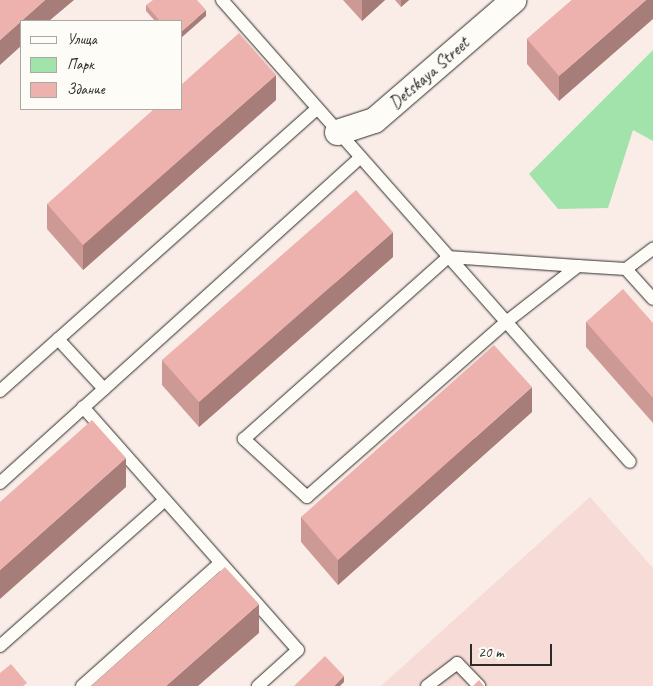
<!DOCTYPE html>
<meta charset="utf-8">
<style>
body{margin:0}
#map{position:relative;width:653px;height:686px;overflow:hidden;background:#faede8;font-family:Caveat,sans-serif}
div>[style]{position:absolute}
.built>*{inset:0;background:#f6dbd6}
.green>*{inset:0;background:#a2e2ab}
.roads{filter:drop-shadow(0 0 1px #2b2b2b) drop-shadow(0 0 1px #2b2b2b)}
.lane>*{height:12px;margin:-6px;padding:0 6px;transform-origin:6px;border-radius:6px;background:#fdfcf7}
.street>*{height:25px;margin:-12.5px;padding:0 12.5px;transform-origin:12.5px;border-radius:12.5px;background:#fdfcf7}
.wall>*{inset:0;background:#cc9995}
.shaded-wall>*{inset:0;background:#a67d79}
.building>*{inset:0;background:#edb2ad}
span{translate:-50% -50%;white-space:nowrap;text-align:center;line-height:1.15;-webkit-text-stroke:4px #fdfcf7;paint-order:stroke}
.street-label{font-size:18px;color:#2b2b2b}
.legend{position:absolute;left:20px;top:20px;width:162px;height:90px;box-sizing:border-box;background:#fdfcf7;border:1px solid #a9a8a5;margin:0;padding:6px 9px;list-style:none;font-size:15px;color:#2b2b2b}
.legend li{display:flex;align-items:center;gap:10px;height:25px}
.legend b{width:25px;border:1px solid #a9a8a5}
.scale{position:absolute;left:470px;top:644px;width:82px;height:22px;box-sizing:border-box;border:2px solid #2b2b2b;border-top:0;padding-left:6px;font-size:15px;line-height:18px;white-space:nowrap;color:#2b2b2b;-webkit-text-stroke:4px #fdfcf7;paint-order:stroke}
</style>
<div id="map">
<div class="built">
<i style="clip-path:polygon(590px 497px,653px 568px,653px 686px,381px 686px)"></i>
</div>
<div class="green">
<i style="clip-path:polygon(653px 50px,653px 141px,633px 130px,608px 208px,558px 209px,529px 174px)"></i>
</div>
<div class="roads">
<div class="lane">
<i style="left:222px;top:0;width:616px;rotate:48.55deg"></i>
<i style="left:578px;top:266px;width:91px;rotate:142.1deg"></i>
<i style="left:506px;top:322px;width:265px;rotate:138.7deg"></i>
<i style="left:307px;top:497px;width:86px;rotate:-137.4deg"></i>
<i style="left:244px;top:439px;width:273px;rotate:-41.7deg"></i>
<i style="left:448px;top:257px;width:130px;rotate:4deg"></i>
<i style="left:578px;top:266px;width:48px;rotate:3.6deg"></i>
<i style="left:626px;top:269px;width:34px;rotate:-37deg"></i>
<i style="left:626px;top:269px;width:40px;rotate:48deg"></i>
<i style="left:58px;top:339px;width:68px;rotate:47.4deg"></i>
<i style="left:0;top:391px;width:424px;rotate:-41.7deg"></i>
<i style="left:83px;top:407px;width:324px;rotate:48.5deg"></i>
<i style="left:298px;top:650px;width:54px;rotate:138deg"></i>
<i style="left:0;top:483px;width:485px;rotate:-42.1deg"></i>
<i style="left:0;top:646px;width:220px;rotate:-41.5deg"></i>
<i style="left:82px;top:686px;width:185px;rotate:-41.7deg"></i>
<i style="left:427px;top:686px;width:38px;rotate:-37deg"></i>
<i style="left:457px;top:663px;width:32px;rotate:46deg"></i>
</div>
<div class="street">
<i style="left:337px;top:132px;width:39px;rotate:-18deg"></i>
<i style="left:374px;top:120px;width:184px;rotate:-40.8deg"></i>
</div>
</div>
<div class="wall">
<i style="clip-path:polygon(343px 0,385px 0,362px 21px)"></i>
<i style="clip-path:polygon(395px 0,409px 0,401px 7px)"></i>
<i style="clip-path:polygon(572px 0,559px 101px,527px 64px,527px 39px)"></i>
<i style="clip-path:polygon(146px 5px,206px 16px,181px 21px,155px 21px,146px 11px)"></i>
<i style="clip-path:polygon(276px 100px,83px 270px,47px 229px,47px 204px)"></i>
<i style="clip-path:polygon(393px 257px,199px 427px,162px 385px,162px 360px)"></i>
<i style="clip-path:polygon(586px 322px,653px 323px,653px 423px,586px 347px)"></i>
<i style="clip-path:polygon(532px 412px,338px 585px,301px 542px,301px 517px)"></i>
</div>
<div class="shaded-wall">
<i style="clip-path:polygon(45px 0,74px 0,49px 21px,21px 21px,21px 46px,0 65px,0 40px)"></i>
<i style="clip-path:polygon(362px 0,385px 0,362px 21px)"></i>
<i style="clip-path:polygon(401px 0,409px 0,401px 7px)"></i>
<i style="clip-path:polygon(646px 0,653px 0,653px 19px,559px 101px,559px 76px)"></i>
<i style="clip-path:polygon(206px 10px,206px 16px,181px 38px,181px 32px)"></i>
<i style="clip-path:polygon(276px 75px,276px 100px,83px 270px,83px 245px)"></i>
<i style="clip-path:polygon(393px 232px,393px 257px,199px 427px,199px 402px)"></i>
<i style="clip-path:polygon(532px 387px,532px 412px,338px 585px,338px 560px)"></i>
<i style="clip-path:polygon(126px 458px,126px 487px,0 599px,0 570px)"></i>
<i style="clip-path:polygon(259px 604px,259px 633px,198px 686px,166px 686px)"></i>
<i style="clip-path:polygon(344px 676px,344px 682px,340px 686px,334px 686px)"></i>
</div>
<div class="building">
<i style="clip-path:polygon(0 0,45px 0,0 40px)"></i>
<i style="clip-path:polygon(153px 0,197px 0,206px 10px,181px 32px,181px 21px,160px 21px,146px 5px)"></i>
<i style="clip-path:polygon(572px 0,646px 0,559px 76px,527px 39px)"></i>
<i style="clip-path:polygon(239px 33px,276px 75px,83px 245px,47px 204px,154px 109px,181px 109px,181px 85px)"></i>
<i style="clip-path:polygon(356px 190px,393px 232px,199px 402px,162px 360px)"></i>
<i style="clip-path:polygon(623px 289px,653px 323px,653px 398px,586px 322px)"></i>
<i style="clip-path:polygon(494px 345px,532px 387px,338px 560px,301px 517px)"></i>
<i style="clip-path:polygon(92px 420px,126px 458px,0 570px,0 502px)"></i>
<i style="clip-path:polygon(225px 567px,259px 604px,166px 686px,91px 686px)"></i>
<i style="clip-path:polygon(325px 656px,344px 676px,334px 686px,294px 686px)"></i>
<i style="clip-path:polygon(11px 664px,27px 683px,23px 686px,0 686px,0 673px)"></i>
<i style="clip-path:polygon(479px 680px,484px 686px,473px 686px)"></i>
</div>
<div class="street-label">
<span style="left:429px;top:73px;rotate:-41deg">Detskaya Street</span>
</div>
<ul class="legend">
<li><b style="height:6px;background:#fdfcf7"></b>Улица</li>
<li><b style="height:14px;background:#a2e2ab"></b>Парк</li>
<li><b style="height:14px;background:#edb2ad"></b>Здание</li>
</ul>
<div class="scale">20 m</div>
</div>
